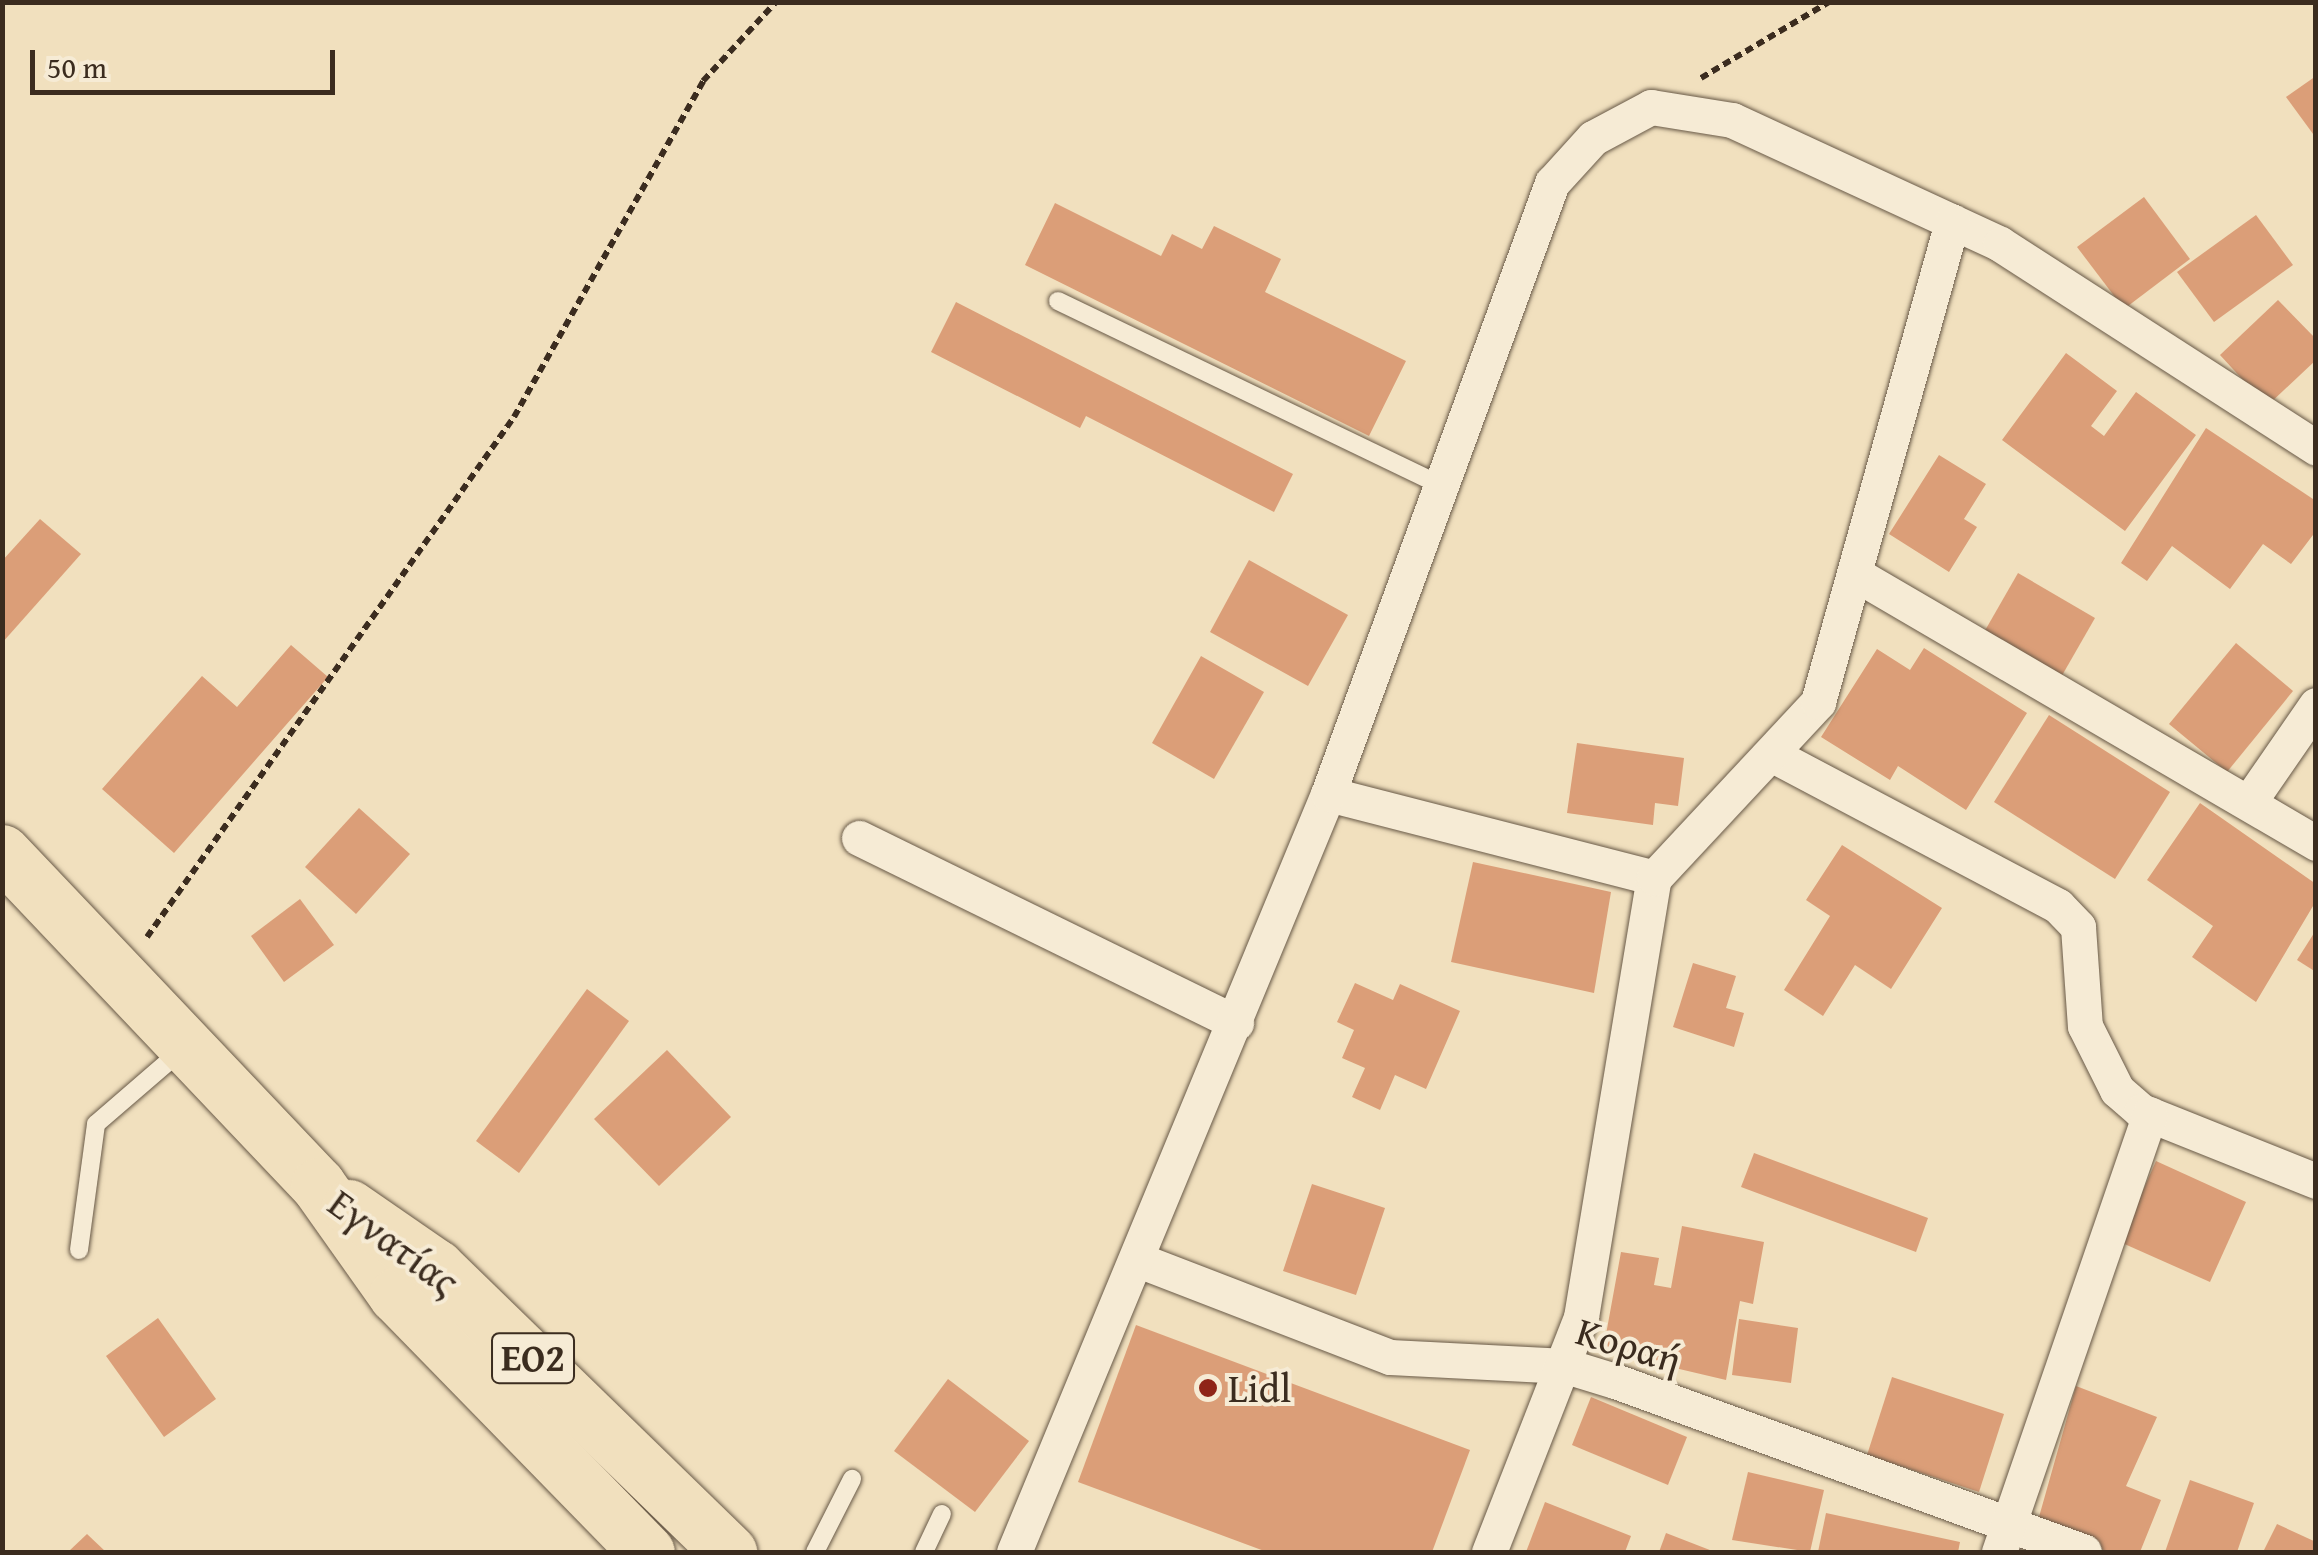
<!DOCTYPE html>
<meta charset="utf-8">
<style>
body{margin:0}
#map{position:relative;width:2318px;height:1555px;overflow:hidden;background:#f1e0be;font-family:"Gentium Book Plus",serif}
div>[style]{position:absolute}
.building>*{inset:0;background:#db9e78}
.path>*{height:6px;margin-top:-3px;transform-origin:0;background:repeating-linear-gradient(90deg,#3b2c1f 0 8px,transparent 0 13px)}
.roads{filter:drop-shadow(0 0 2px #685947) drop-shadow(0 0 2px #685947)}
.service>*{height:18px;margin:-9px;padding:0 9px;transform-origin:9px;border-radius:9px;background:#f6ebd5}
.minor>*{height:35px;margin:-17.5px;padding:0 17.5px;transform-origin:17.5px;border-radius:17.5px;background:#f6ebd5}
.trunk>*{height:55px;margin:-27.5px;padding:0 27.5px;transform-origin:27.5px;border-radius:27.5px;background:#f1e0be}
.dots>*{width:28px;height:28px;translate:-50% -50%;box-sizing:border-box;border:5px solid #f6ebd5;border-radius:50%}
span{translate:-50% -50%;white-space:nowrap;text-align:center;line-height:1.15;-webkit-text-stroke:8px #f6ebd5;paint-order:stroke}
.shield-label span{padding:2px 8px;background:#f6ebd5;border:2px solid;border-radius:8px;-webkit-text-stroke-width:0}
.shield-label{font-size:38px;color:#3b2c1f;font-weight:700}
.street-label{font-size:40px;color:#3b2c1f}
.poi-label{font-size:40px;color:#3b2c1f}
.left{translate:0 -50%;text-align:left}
.frame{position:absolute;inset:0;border:5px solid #3b2c1f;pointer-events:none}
.scale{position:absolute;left:30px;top:50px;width:305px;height:45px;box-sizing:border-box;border:5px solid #3b2c1f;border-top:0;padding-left:12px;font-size:30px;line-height:35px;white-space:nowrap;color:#3b2c1f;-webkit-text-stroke:8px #f6ebd5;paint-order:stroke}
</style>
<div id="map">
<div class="building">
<i style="clip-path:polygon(2316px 76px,2316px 138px,2286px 97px)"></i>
<i style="clip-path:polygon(2144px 197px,2190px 259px,2124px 309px,2077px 247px)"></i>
<i style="clip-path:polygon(1055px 203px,1161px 256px,1172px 234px,1202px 249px,1214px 226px,1281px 259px,1265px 292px,1406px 361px,1369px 436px,1025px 265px)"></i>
<i style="clip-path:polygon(2256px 215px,2293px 265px,2214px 322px,2177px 272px)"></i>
<i style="clip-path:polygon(2278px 300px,2316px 339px,2316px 360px,2267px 406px,2220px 355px)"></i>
<i style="clip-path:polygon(956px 302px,1293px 474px,1274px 512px,1086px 416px,1080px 428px,931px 352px)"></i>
<i style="clip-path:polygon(2066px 353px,2117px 391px,2091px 426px,2104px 436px,2136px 392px,2196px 435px,2125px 531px,2002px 440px)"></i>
<i style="clip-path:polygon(2206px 428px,2316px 501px,2316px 531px,2291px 564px,2263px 544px,2230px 589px,2172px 546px,2147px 581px,2121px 563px)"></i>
<i style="clip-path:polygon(1939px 455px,1986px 484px,1964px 519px,1977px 527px,1949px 572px,1889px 534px)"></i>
<i style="clip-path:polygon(40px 519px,81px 554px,2px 643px,2px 561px)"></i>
<i style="clip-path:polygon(1249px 560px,1348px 615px,1308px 686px,1210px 632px)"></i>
<i style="clip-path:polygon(2018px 573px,2095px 618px,2060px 679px,1983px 634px)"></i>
<i style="clip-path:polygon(2236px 643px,2293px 691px,2227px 772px,2169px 724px)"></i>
<i style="clip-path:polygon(291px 645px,328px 677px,174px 853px,102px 789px,202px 676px,237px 707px)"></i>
<i style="clip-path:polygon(1924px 648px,2027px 713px,1966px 810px,1898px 766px,1890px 780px,1821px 737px,1877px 649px,1910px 670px)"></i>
<i style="clip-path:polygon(1201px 656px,1264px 692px,1214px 779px,1152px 743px)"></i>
<i style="clip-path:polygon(2049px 715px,2170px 792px,2115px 879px,1994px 802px)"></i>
<i style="clip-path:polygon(1577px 743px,1684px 758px,1678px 806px,1655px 803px,1653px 825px,1567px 813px)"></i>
<i style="clip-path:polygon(2200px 803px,2316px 884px,2316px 901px,2256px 1002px,2192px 957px,2213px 926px,2147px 880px)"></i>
<i style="clip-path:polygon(359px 808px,410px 854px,356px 914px,305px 867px)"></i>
<i style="clip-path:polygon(1842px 845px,1942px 908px,1891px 989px,1855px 965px,1823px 1016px,1784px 990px,1830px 916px,1806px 900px)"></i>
<i style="clip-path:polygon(1473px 862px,1611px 892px,1594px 993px,1451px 962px)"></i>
<i style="clip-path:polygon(300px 899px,334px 945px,284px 982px,251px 936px)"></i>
<i style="clip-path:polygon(2316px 930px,2316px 972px,2297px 960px)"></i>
<i style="clip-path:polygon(1693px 963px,1736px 976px,1726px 1008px,1744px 1013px,1734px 1047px,1673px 1027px)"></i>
<i style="clip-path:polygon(1355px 983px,1393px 1000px,1400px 984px,1460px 1011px,1426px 1089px,1395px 1075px,1380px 1110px,1352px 1097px,1365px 1068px,1342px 1058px,1354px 1030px,1337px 1022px)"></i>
<i style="clip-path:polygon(587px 989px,629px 1021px,519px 1173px,476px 1141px)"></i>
<i style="clip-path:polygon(667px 1050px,731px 1117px,659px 1186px,594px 1119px)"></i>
<i style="clip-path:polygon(1754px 1153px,1928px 1218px,1916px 1252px,1741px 1187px)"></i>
<i style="clip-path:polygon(2156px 1161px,2246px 1202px,2210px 1282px,2120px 1242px)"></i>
<i style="clip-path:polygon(1312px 1184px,1385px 1208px,1356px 1295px,1283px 1271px)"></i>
<i style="clip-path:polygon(1682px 1226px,1764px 1242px,1753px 1304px,1740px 1301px,1726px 1380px,1603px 1351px,1621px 1252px,1659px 1258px,1654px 1285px,1671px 1288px)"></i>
<i style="clip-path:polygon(158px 1318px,216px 1399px,164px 1437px,106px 1356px)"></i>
<i style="clip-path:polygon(1739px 1319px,1798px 1328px,1791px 1383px,1732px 1375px)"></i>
<i style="clip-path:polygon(1136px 1325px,1470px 1450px,1432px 1552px,1267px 1552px,1078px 1482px)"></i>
<i style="clip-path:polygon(1892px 1377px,2004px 1414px,1979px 1492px,1867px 1455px)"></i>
<i style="clip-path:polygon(948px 1379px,1029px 1441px,975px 1512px,894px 1451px)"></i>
<i style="clip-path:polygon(2076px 1386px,2157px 1417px,2126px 1486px,2161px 1500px,2140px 1552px,2109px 1552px,2037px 1524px)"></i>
<i style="clip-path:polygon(1591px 1397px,1687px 1437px,1668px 1485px,1572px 1445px)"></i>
<i style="clip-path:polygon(1748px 1472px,1824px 1490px,1810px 1552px,1732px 1540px)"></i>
<i style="clip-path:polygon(2190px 1480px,2254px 1503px,2237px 1552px,2165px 1552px)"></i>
<i style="clip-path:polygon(1545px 1502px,1631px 1536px,1625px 1552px,1526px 1552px)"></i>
<i style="clip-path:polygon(1826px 1513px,1960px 1542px,1958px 1552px,1818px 1552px)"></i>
<i style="clip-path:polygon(2277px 1524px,2316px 1542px,2316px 1552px,2263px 1552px)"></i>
<i style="clip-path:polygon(1666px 1533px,1715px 1552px,1659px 1552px)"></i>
<i style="clip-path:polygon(87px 1534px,106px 1552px,68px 1552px)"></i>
</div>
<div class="path">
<i style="left:1701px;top:78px;width:149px;rotate:-30.7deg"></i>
<i style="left:147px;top:937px;width:636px;rotate:-54.79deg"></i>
<i style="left:514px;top:417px;width:386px;rotate:-60.6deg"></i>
<i style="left:703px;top:81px;width:108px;rotate:-47.3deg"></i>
</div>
<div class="roads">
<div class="service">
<i style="left:1058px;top:301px;width:423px;rotate:25.7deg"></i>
<i style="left:79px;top:1250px;width:127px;rotate:-82.3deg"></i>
<i style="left:96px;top:1124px;width:115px;rotate:-40.8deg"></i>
<i style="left:815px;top:1552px;width:82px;rotate:-63.1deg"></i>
<i style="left:924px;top:1552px;width:42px;rotate:-64.7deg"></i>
</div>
<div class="minor">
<i style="left:1857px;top:575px;width:532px;rotate:30.28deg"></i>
<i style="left:1771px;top:754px;width:325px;rotate:27.9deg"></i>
<i style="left:2058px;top:906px;width:29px;rotate:46deg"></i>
<i style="left:2078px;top:927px;width:99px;rotate:86deg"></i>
<i style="left:2085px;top:1026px;width:72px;rotate:63.4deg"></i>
<i style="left:2117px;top:1090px;width:32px;rotate:41deg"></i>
<i style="left:2141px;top:1111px;width:188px;rotate:21.8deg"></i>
<i style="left:1328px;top:794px;width:337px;rotate:14.4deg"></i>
<i style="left:2249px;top:802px;width:118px;rotate:-55.4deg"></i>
<i style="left:859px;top:838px;width:420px;rotate:26.1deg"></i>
<i style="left:1141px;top:1261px;width:267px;rotate:21.1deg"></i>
<i style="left:1390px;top:1357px;width:176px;rotate:2.9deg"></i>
<i style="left:1566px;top:1366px;width:51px;rotate:17deg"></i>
<i style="left:1615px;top:1381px;width:499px;rotate:20deg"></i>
<i style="left:1014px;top:1552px;width:820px;rotate:-67.5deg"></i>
<i style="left:1328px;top:794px;width:651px;rotate:-69.87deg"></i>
<i style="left:1552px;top:183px;width:61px;rotate:-47.7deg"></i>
<i style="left:1593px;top:138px;width:66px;rotate:-28.1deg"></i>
<i style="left:1651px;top:107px;width:82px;rotate:9.1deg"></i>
<i style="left:1732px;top:120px;width:295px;rotate:24.8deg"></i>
<i style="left:2000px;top:244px;width:376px;rotate:32.8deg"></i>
<i style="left:1489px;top:1552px;width:252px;rotate:-68.6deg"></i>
<i style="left:1581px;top:1317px;width:445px;rotate:-80.6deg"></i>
<i style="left:1654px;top:878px;width:241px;rotate:-47deg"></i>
<i style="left:1818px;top:702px;width:499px;rotate:-74.4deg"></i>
<i style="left:1999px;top:1552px;width:463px;rotate:-71deg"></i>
</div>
<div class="trunk">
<i style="left:2px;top:852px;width:459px;rotate:46.5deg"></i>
<i style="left:318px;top:1185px;width:135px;rotate:54.7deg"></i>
<i style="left:396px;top:1295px;width:359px;rotate:45.7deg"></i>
<i style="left:349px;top:1207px;width:106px;rotate:34.6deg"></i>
<i style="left:436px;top:1267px;width:409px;rotate:44.2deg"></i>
</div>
</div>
<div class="dots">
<i style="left:1208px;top:1388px;background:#8f2418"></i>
</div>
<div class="shield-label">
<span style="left:533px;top:1358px">ΕΟ2</span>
</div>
<div class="street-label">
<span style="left:394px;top:1242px;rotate:36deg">Εγνατίας</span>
<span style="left:1629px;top:1345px;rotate:17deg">Κοραή</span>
</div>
<div class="poi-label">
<span class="left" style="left:1228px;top:1388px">Lidl</span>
</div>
<div class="frame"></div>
<div class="scale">50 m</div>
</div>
